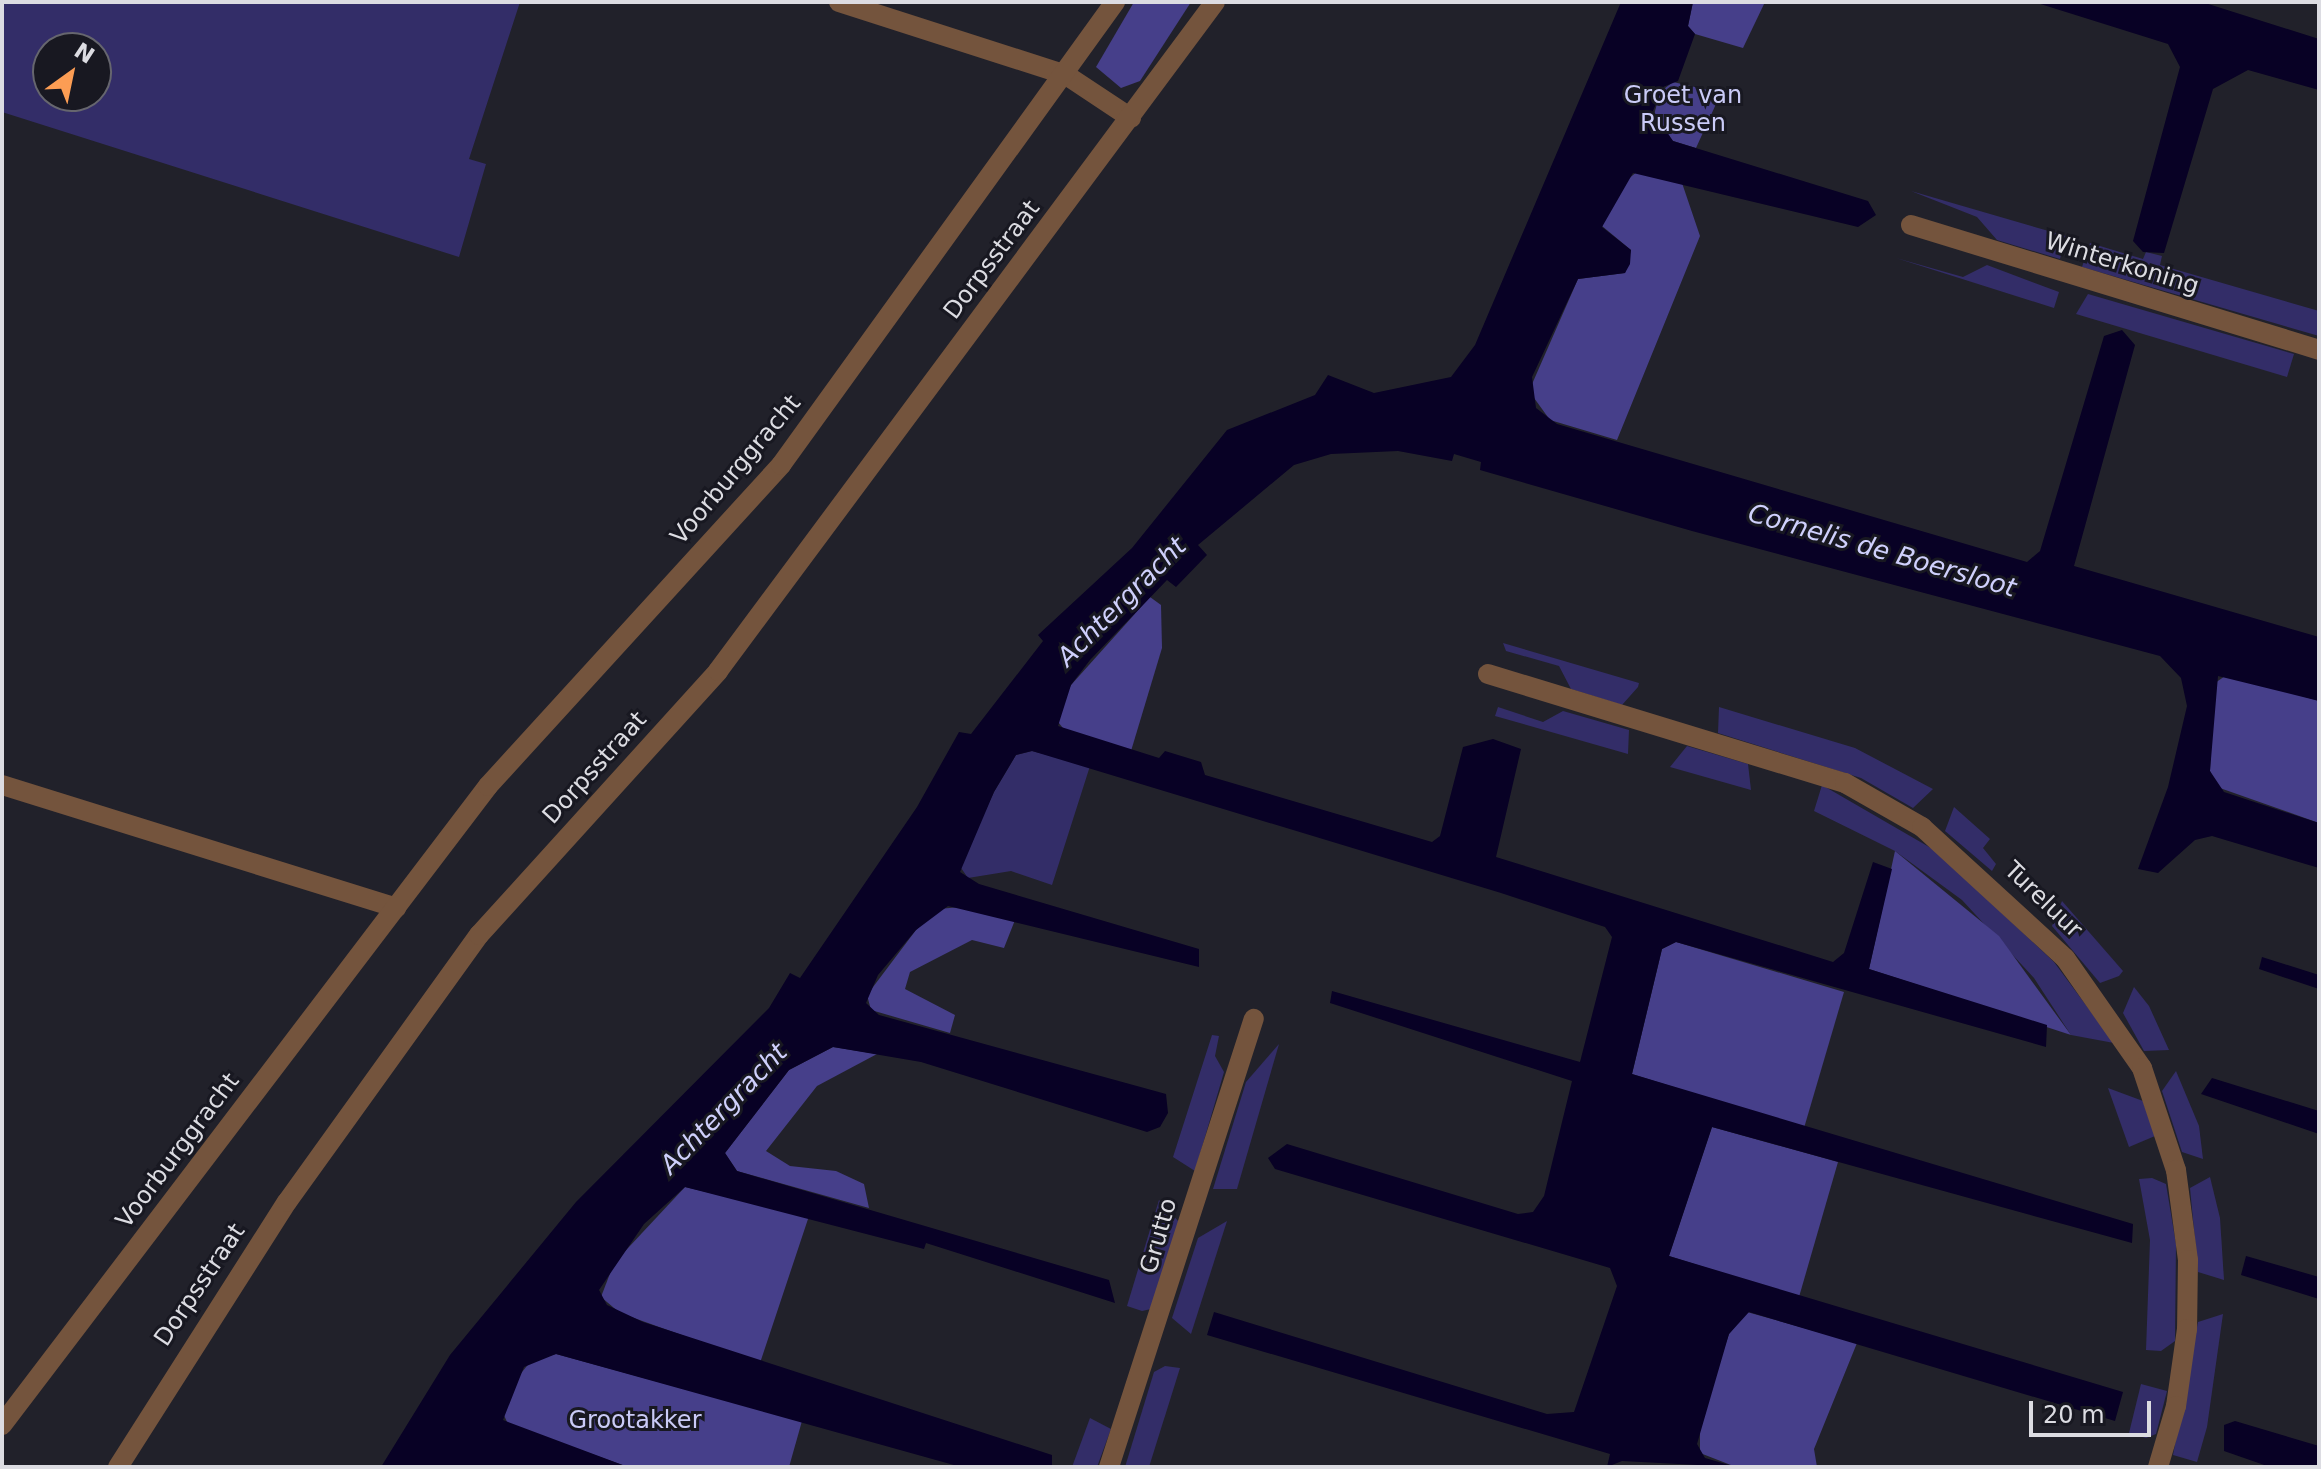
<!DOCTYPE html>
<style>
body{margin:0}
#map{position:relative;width:2321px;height:1469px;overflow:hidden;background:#21212a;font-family:"DejaVu Sans",sans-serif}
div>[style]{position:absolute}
.green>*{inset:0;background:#332d68}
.forest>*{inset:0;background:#463f8a}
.water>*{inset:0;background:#080125}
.minor>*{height:20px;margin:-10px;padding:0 10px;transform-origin:10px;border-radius:10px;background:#74543d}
span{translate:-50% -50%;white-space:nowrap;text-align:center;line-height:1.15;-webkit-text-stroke:6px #181821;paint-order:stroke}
.park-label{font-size:24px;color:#cacbf7}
.street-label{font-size:24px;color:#dcdce2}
.water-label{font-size:26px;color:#cfd0fc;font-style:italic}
.frame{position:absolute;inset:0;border:4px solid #dcdce2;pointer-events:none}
.north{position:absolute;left:32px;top:32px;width:80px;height:80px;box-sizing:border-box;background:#181821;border:2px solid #66666e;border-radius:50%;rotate:33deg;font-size:22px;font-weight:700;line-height:32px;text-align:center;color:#dcdce2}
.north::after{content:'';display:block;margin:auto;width:28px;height:36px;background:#fc9d54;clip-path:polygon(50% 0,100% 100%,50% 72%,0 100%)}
.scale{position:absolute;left:2029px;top:1401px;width:122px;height:36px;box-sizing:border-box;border:4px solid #dcdce2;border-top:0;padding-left:10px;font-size:24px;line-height:28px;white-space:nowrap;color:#dcdce2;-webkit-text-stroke:6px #181821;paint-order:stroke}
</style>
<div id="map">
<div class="green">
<i style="clip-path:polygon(evenodd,2px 2px,520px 2px,469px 159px,486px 164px,459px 257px,2px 112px,2px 2px,48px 48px,96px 48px,96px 96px,48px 96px,48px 48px)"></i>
<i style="clip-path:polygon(1911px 191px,2066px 236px,2060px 259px,1997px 240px,1977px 217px)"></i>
<i style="clip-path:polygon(2090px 243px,2143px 259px,2146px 252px,2162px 256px,2160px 265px,2319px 311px,2319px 336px,2082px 267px)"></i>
<i style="clip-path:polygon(1896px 258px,1963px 277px,1987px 265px,2059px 292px,2054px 308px)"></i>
<i style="clip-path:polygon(2088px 294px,2294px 354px,2287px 377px,2076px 314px)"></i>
<i style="clip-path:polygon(1503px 643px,1639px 683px,1638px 687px,1622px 705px,1571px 689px,1559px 666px,1506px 651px)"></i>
<i style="clip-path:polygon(1498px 707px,1543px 722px,1563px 711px,1629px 730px,1628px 754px,1495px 716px)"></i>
<i style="clip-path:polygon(1719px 707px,1855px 748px,1933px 789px,1913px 808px,1861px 778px,1718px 733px)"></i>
<i style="clip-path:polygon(1687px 746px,1748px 764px,1751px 790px,1670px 767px)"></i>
<i style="clip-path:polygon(1032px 751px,1090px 766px,1052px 885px,1011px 871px,968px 878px,959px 865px,994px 792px,1016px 755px)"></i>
<i style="clip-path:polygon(1822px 785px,1936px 851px,2054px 962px,2114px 1043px,2071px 1035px,2034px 978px,1962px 900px,1895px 851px,1814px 811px)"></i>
<i style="clip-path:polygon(1954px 807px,1990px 839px,1983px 848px,1996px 864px,1992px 871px,1945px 831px)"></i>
<i style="clip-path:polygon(2062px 901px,2123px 971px,2119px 976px,2100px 983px,2052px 926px)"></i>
<i style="clip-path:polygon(2134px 987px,2149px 1006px,2169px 1050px,2144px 1051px,2123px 1013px)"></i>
<i style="clip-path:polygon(1212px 1035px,1219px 1036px,1215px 1056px,1224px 1072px,1195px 1171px,1173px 1157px)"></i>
<i style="clip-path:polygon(1279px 1044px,1237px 1189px,1213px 1189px,1246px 1082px)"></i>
<i style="clip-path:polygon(2176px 1071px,2199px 1126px,2203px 1159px,2182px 1152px,2162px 1091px)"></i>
<i style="clip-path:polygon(2108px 1088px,2143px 1101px,2155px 1136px,2129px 1147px)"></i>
<i style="clip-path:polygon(2210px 1177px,2220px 1218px,2224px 1280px,2198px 1272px,2190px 1188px)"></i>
<i style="clip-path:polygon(2152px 1178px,2166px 1184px,2176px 1244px,2175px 1341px,2161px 1351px,2146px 1350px,2150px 1240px,2139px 1179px)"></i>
<i style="clip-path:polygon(1159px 1200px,1179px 1222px,1151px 1309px,1142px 1311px,1127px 1306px)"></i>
<i style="clip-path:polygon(1227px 1221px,1191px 1334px,1172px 1318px,1198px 1238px)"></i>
<i style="clip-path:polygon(2223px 1314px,2207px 1427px,2197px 1462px,2173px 1455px,2198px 1322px)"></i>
<i style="clip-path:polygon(1165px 1366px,1180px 1368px,1149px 1467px,1125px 1467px,1154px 1372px)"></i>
<i style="clip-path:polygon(2141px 1384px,2167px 1391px,2156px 1434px,2146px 1438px,2129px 1433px)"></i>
<i style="clip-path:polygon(1090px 1418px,1111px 1429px,1097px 1467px,1072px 1467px)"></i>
</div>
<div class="forest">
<i style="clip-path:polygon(1134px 2px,1191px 2px,1140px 81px,1121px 88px,1096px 67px)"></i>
<i style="clip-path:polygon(1693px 2px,1765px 2px,1743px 48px,1695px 34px,1688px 26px)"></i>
<i style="clip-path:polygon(1673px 82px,1721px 93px,1696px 148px,1673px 141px,1653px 119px,1660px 92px)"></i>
<i style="clip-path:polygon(1638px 171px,1681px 180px,1700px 236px,1617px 440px,1550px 420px,1529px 391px,1578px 279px,1625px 273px,1631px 250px,1602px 226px,1622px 184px)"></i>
<i style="clip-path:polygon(1150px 597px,1161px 605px,1162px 648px,1131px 751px,1066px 732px,1055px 718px,1071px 685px)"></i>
<i style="clip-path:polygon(2228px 674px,2319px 701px,2319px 823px,2217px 787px,2210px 771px,2212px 712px,2215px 683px)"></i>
<i style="clip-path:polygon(1895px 851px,1999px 936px,2071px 1035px,1869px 969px)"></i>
<i style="clip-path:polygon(961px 907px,1015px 920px,1004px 948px,972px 940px,910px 972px,905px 989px,955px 1015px,950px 1033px,871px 1010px,867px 995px,916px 930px,938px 909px)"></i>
<i style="clip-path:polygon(1676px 942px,1844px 992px,1804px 1128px,1632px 1074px,1662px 949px)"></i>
<i style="clip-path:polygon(833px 1047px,877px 1054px,817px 1086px,766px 1151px,790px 1166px,836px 1171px,864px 1184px,869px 1208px,737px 1171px,725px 1153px,789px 1070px)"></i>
<i style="clip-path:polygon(1712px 1127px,1838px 1162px,1799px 1297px,1669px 1256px)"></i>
<i style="clip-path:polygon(685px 1187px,809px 1216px,760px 1363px,620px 1313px,601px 1297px,614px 1263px)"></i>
<i style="clip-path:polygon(1747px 1312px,1857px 1343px,1814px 1449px,1817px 1467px,1736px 1467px,1700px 1453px,1700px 1420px,1729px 1334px)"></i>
<i style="clip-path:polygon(556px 1354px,802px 1421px,789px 1467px,628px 1467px,508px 1424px,502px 1411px,513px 1383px,531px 1361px)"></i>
</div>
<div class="water">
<i style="clip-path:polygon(1621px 2px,1693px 2px,1688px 26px,1695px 34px,1678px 81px,1663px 87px,1653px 111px,1673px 141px,1868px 201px,1876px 215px,1858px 227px,1633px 173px,1602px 227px,1631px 250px,1630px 264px,1625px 273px,1578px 279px,1532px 377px,1536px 408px,1557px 424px,2027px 562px,2040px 551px,2104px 336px,2122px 330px,2135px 345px,2074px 566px,2319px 637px,2319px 701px,2218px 676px,2210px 771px,2224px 792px,2319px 823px,2319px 868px,2212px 836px,2195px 840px,2158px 873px,2138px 869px,2168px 787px,2187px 706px,2181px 678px,2160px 656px,1692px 531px,1480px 470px,1481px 462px,1454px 454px,1452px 461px,1398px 451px,1331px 454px,1294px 465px,1198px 545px,1207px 555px,1176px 587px,1167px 580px,1090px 660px,1071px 685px,1058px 726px,1159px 758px,1165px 751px,1201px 762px,1205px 775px,1432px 842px,1440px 836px,1463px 747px,1493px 739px,1521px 749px,1496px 857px,1833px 962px,1844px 953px,1873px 862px,1892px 869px,1869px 969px,2047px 1025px,2046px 1047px,1676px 942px,1662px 949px,1632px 1074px,2133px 1224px,2132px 1243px,1712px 1127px,1669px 1256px,2123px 1392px,2115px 1421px,1749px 1312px,1729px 1334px,1697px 1444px,1705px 1458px,1736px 1467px,1622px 1461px,1607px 1467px,1610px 1454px,1207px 1335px,1214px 1312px,1547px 1414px,1574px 1412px,1617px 1286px,1610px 1268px,1275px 1169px,1268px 1158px,1287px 1144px,1518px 1214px,1533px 1212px,1544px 1196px,1572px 1081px,1330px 1003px,1332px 991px,1580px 1062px,1612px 937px,1605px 927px,1501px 893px,1032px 751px,1016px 755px,994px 792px,960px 872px,979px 884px,1199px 949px,1199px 967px,948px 906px,916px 930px,878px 975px,866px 1003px,879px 1015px,1166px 1094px,1168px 1113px,1160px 1127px,1147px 1132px,921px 1062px,833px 1047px,789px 1070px,725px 1153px,737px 1171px,1109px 1280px,1115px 1303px,926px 1243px,924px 1249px,685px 1187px,644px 1224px,599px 1290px,607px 1305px,643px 1322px,1052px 1455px,1052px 1467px,961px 1467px,556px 1354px,524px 1367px,503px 1420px,628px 1467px,381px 1467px,450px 1355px,576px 1202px,769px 1008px,790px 973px,800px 978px,917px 807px,959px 732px,971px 734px,1043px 641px,1038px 635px,1132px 548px,1227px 430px,1315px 395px,1328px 375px,1374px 393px,1451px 377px,1475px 345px)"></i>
<i style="clip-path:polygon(2034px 2px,2202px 2px,2319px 39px,2319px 90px,2248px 70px,2213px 89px,2164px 253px,2143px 252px,2133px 241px,2180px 67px,2168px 44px)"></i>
<i style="clip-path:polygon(2262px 957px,2319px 975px,2319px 989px,2259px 969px)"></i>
<i style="clip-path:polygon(2212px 1078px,2319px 1111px,2319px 1134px,2201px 1094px)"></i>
<i style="clip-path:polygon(2246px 1256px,2319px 1277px,2319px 1299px,2241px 1275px)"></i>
<i style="clip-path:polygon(2235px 1421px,2319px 1446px,2319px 1467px,2270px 1467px,2224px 1451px,2224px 1425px)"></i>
</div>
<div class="minor">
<i style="left:839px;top:2px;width:238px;rotate:17.8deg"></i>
<i style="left:1066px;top:75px;width:78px;rotate:33.5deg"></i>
<i style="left:1911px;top:225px;width:427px;rotate:17deg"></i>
<i style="left:1488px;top:674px;width:373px;rotate:17deg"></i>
<i style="left:1845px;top:783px;width:89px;rotate:29.7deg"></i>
<i style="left:1922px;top:827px;width:194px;rotate:42.5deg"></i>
<i style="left:2065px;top:958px;width:134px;rotate:55deg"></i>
<i style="left:2142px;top:1068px;width:108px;rotate:71.6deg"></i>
<i style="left:2176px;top:1170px;width:91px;rotate:82.4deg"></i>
<i style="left:2188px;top:1260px;width:69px;rotate:90.8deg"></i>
<i style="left:2187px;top:1329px;width:78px;rotate:98.1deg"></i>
<i style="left:2176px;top:1406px;width:64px;rotate:106.4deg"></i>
<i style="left:2px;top:785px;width:413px;rotate:17.3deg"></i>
<i style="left:2px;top:1425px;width:803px;rotate:-52.74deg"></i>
<i style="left:488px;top:786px;width:435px;rotate:-47.6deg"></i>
<i style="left:781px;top:465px;width:571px;rotate:-54.19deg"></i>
<i style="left:118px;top:1467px;width:314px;rotate:-57.5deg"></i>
<i style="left:287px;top:1202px;width:329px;rotate:-54.3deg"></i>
<i style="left:479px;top:935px;width:356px;rotate:-47.8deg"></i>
<i style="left:718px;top:671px;width:833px;rotate:-53.39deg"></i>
<i style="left:1109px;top:1467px;width:471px;rotate:-72.1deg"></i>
</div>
<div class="park-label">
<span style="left:1683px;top:110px">Groet van<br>Russen</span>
<span style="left:635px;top:1421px">Grootakker</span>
</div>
<div class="street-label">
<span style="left:992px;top:260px;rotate:-53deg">Dorpsstraat</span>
<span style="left:2122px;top:264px;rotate:17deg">Winterkoning</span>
<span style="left:736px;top:470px;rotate:-50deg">Voorburggracht</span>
<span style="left:595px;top:768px;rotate:-48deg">Dorpsstraat</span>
<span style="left:2043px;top:900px;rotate:44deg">Tureluur</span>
<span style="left:178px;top:1151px;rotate:-53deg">Voorburggracht</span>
<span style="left:1159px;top:1236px;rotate:-74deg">Grutto</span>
<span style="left:200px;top:1285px;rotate:-56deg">Dorpsstraat</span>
</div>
<div class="water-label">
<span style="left:1882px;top:551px;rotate:16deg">Cornelis de Boersloot</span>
<span style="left:1122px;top:602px;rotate:-45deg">Achtergracht</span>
<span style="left:724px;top:1109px;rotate:-46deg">Achtergracht</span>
</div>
<div class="frame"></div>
<div class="north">N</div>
<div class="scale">20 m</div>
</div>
